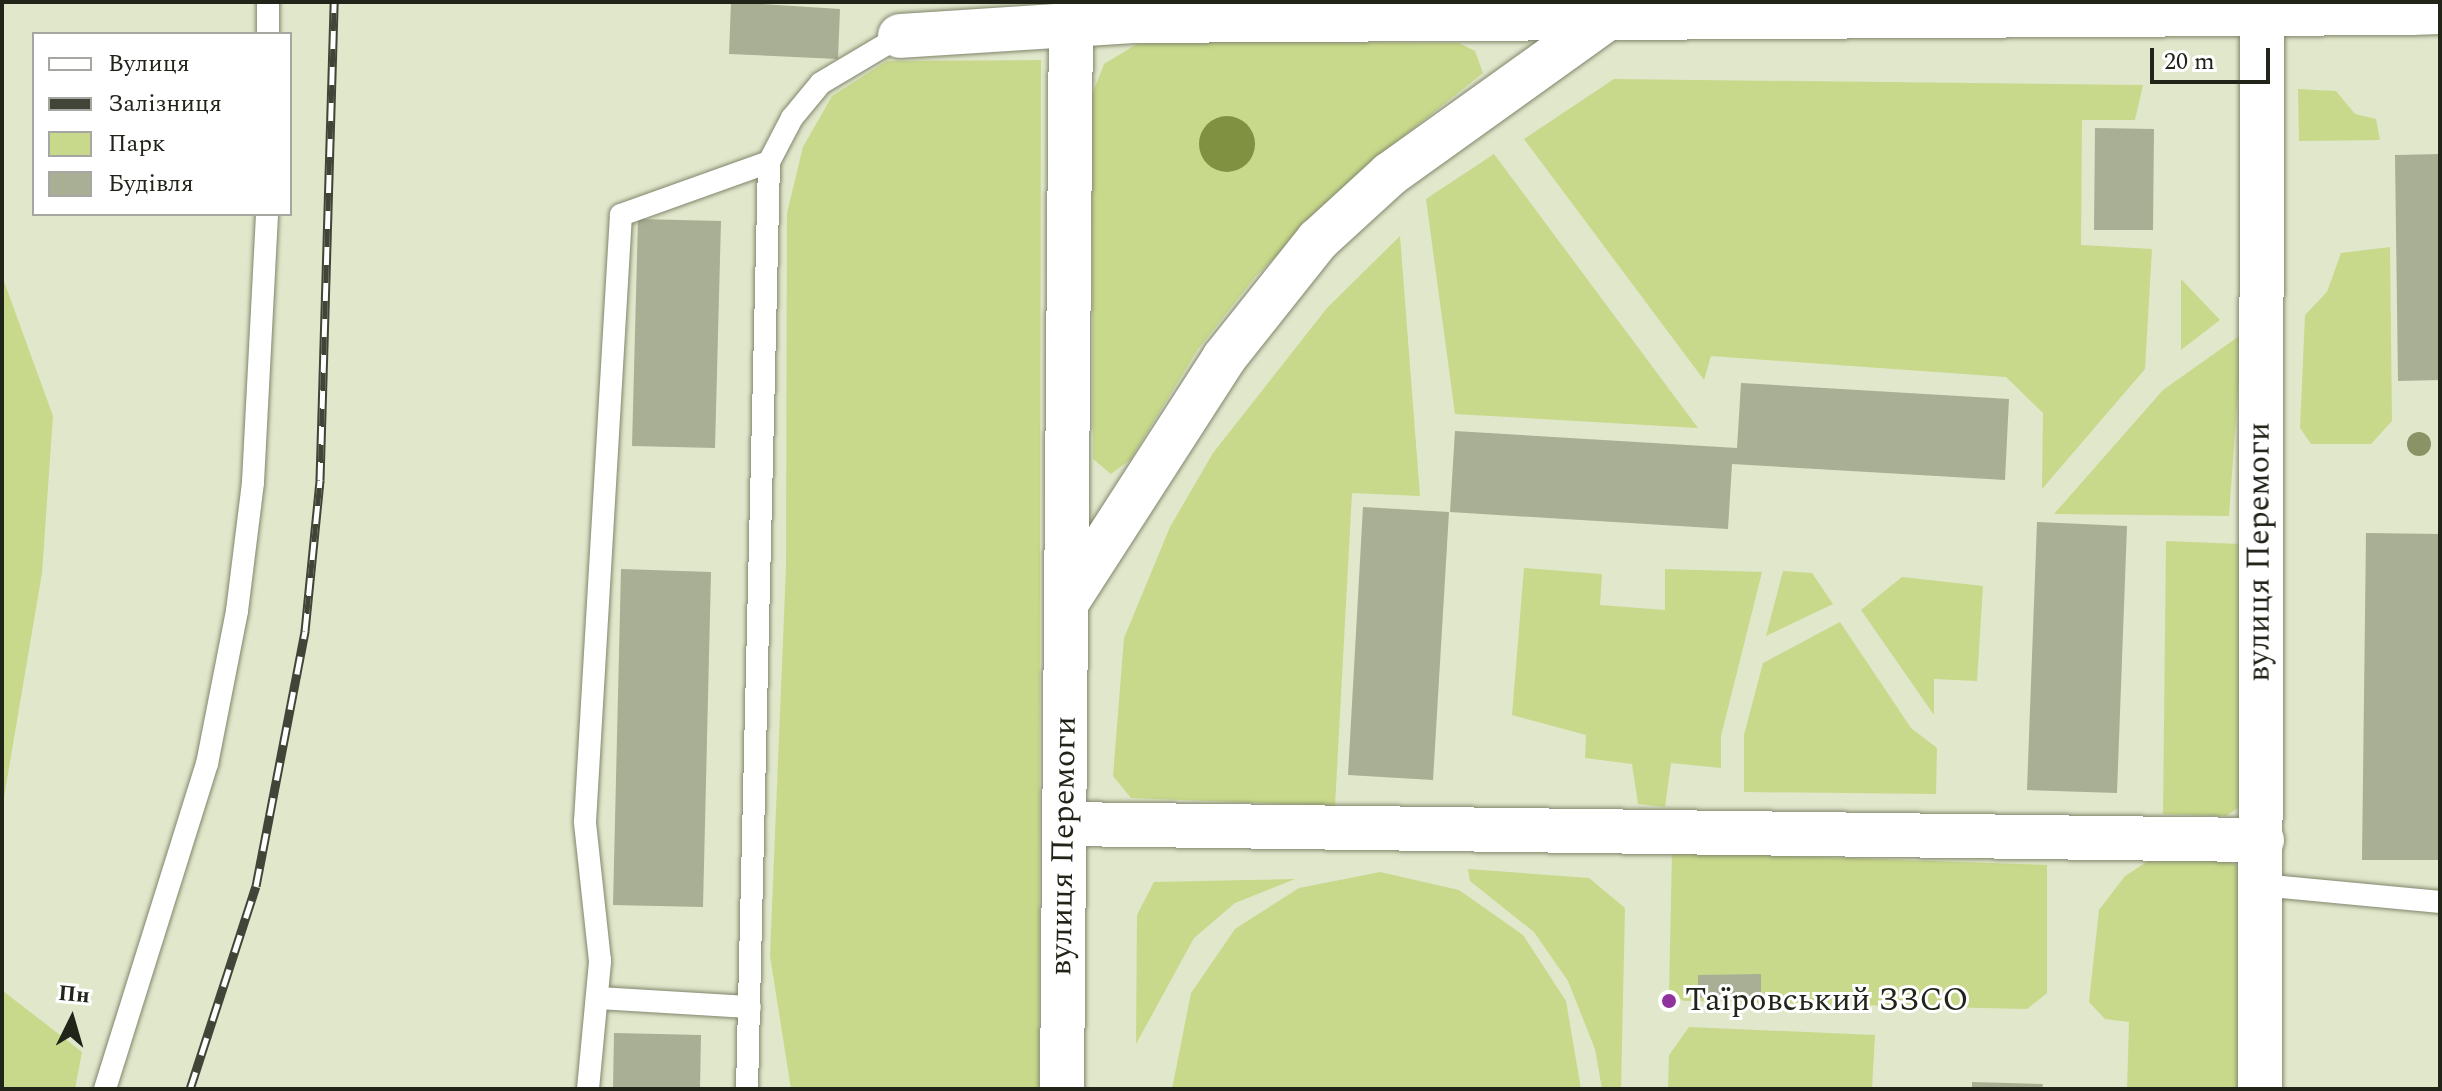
<!DOCTYPE html>
<meta charset="utf-8">
<style>
body{margin:0}
#map{position:relative;width:2442px;height:1091px;overflow:hidden;background:#e0e7cb;font-family:Spectral,serif}
div>[style]{position:absolute}
.green>*{inset:0;background:#c8d98b}
.water>*{inset:0;background:#819142}
.round{border-radius:50%}
.building>*{inset:0;background:#a8af94}
.roads{filter:drop-shadow(0 0 2px #80866c) drop-shadow(0 0 2px #80866c)}
.lane>*{height:22px;margin:-11px;padding:0 11px;transform-origin:11px;border-radius:11px;background:#fff}
.street>*{height:44px;margin:-22px;padding:0 22px;transform-origin:22px;border-radius:22px;background:#fff}
.secondary>*{height:44px;margin:-22px;padding:0 22px;transform-origin:22px;border-radius:22px;background:#fff}
.rail>*{height:9px;margin-top:-4.5px;transform-origin:0;background:repeating-linear-gradient(90deg,#fff 0 18px,#414537 0 36px);box-sizing:border-box;border-block:2px solid #414537}
.trees>*{width:24px;height:24px;margin:-12px;border-radius:50%;background:#8a9366}
.dots>*{width:22px;height:22px;translate:-50% -50%;box-sizing:border-box;border:4px solid #fff;border-radius:50%}
span{translate:-50% -50%;white-space:nowrap;text-align:center;line-height:1.15;-webkit-text-stroke:6px #fff;paint-order:stroke}
.street-label{font-size:32px;color:#212419}
.poi-label{font-size:32px;color:#212419}
.left{translate:0 -50%;text-align:left}
.frame{position:absolute;inset:0;border:4px solid #212419;pointer-events:none}
.legend{position:absolute;left:32px;top:32px;width:260px;height:184px;box-sizing:border-box;background:#fff;border:2px solid #a6a7a3;margin:0;padding:10px 14px;list-style:none;font-size:24px;color:#212419}
.legend li{display:flex;align-items:center;gap:16px;height:40px}
.legend b{width:40px;border:2px solid #a6a7a3}
.north{position:absolute;left:32px;top:979px;width:80px;height:80px;-webkit-text-stroke:6px #fff;paint-order:stroke;rotate:5deg;font-size:22px;font-weight:700;line-height:32px;text-align:center;color:#212419}
.north::after{content:'';display:block;margin:auto;width:28px;height:36px;background:#212419;clip-path:polygon(50% 0,100% 100%,50% 72%,0 100%)}
.scale{position:absolute;left:2150px;top:48px;width:120px;height:36px;box-sizing:border-box;border:4px solid #212419;border-top:0;padding-left:10px;font-size:24px;line-height:28px;white-space:nowrap;color:#212419;-webkit-text-stroke:6px #fff;paint-order:stroke}
</style>
<div id="map">
<div class="green">
<i style="clip-path:polygon(1142px 41px,1459px 43px,1475px 51px,1483px 73px,1376px 158px,1255px 277px,1198px 349px,1130px 460px,1111px 474px,1093px 459px,1092px 95px,1104px 64px)"></i>
<i style="clip-path:polygon(1041px 60px,1039px 1089px,791px 1089px,770px 956px,786px 567px,787px 213px,803px 147px,832px 96px,887px 61px)"></i>
<i style="clip-path:polygon(1614px 79px,2143px 85px,2135px 120px,2082px 120px,2081px 245px,2152px 249px,2145px 369px,2042px 489px,2043px 413px,2006px 377px,1711px 356px,1704px 380px,1524px 139px)"></i>
<i style="clip-path:polygon(2298px 89px,2336px 91px,2355px 114px,2376px 119px,2380px 140px,2299px 141px)"></i>
<i style="clip-path:polygon(1494px 154px,1698px 428px,1455px 414px,1426px 199px)"></i>
<i style="clip-path:polygon(1400px 236px,1420px 496px,1352px 493px,1335px 806px,1131px 798px,1113px 776px,1124px 638px,1170px 527px,1213px 453px,1327px 308px)"></i>
<i style="clip-path:polygon(2390px 247px,2392px 421px,2371px 444px,2311px 444px,2300px 428px,2305px 315px,2327px 292px,2341px 253px)"></i>
<i style="clip-path:polygon(2px 276px,53px 416px,42px 573px,2px 809px)"></i>
<i style="clip-path:polygon(2181px 279px,2220px 320px,2181px 350px)"></i>
<i style="clip-path:polygon(2242px 334px,2229px 516px,2054px 514px,2163px 390px)"></i>
<i style="clip-path:polygon(2166px 541px,2240px 544px,2242px 805px,2226px 816px,2163px 814px)"></i>
<i style="clip-path:polygon(1524px 568px,1602px 574px,1600px 605px,1665px 610px,1665px 569px,1762px 572px,1721px 736px,1721px 768px,1671px 763px,1665px 807px,1638px 804px,1632px 764px,1585px 758px,1586px 735px,1512px 715px)"></i>
<i style="clip-path:polygon(1783px 571px,1812px 573px,1833px 604px,1766px 636px)"></i>
<i style="clip-path:polygon(1902px 577px,1983px 586px,1977px 681px,1934px 679px,1934px 715px,1861px 610px)"></i>
<i style="clip-path:polygon(1840px 622px,1911px 728px,1937px 748px,1936px 794px,1744px 792px,1744px 735px,1763px 663px)"></i>
<i style="clip-path:polygon(1672px 852px,2047px 865px,2047px 993px,2027px 1009px,1684px 1001px,1669px 993px)"></i>
<i style="clip-path:polygon(2153px 858px,2225px 858px,2240px 868px,2238px 1089px,2127px 1089px,2129px 1022px,2105px 1019px,2089px 1002px,2099px 910px,2125px 876px)"></i>
<i style="clip-path:polygon(1468px 869px,1589px 878px,1625px 908px,1621px 1089px,1602px 1089px,1595px 1049px,1568px 981px,1534px 932px,1470px 881px)"></i>
<i style="clip-path:polygon(1380px 872px,1459px 890px,1523px 935px,1566px 1001px,1581px 1089px,1172px 1089px,1191px 993px,1235px 929px,1299px 888px)"></i>
<i style="clip-path:polygon(1295px 879px,1235px 903px,1194px 938px,1136px 1044px,1137px 915px,1154px 882px)"></i>
<i style="clip-path:polygon(2px 978px,3px 991px,82px 1052px,75px 1089px,2px 1089px)"></i>
<i style="clip-path:polygon(1689px 1027px,1875px 1035px,1872px 1089px,1668px 1089px,1669px 1055px)"></i>
</div>
<div class="water">
<i class="round" style="left:1199px;top:116px;width:56px;height:56px"></i>
</div>
<div class="building">
<i style="clip-path:polygon(731px 2px,840px 9px,838px 59px,729px 54px)"></i>
<i style="clip-path:polygon(2095px 128px,2154px 129px,2153px 230px,2094px 230px)"></i>
<i style="clip-path:polygon(2440px 154px,2440px 380px,2398px 381px,2395px 155px)"></i>
<i style="clip-path:polygon(638px 219px,721px 221px,715px 448px,632px 446px)"></i>
<i style="clip-path:polygon(1741px 383px,2009px 399px,2005px 480px,1732px 464px,1728px 529px,1450px 512px,1455px 431px,1737px 448px)"></i>
<i style="clip-path:polygon(1363px 507px,1449px 512px,1433px 780px,1348px 775px)"></i>
<i style="clip-path:polygon(2037px 522px,2127px 526px,2117px 793px,2027px 790px)"></i>
<i style="clip-path:polygon(2366px 533px,2440px 534px,2440px 860px,2362px 860px)"></i>
<i style="clip-path:polygon(621px 569px,711px 572px,703px 907px,613px 905px)"></i>
<i style="clip-path:polygon(1761px 974px,1761px 996px,1698px 998px,1698px 975px)"></i>
<i style="clip-path:polygon(614px 1033px,701px 1035px,700px 1089px,613px 1089px)"></i>
<i style="clip-path:polygon(1972px 1082px,2043px 1084px,2042px 1089px,1972px 1089px)"></i>
</div>
<div class="roads">
<div class="lane">
<i style="left:268px;top:34px;width:32px;rotate:-90deg"></i>
<i style="left:2261px;top:885px;width:180px;rotate:5.4deg"></i>
<i style="left:597px;top:998px;width:153px;rotate:3.4deg"></i>
<i style="left:105px;top:1089px;width:341px;rotate:-72.6deg"></i>
<i style="left:207px;top:764px;width:156px;rotate:-78.9deg"></i>
<i style="left:237px;top:611px;width:130px;rotate:-82.9deg"></i>
<i style="left:253px;top:482px;width:268px;rotate:-87deg"></i>
<i style="left:588px;top:1089px;width:129px;rotate:-84.6deg"></i>
<i style="left:600px;top:961px;width:140px;rotate:-96.2deg"></i>
<i style="left:585px;top:822px;width:608px;rotate:-86.61deg"></i>
<i style="left:621px;top:215px;width:157px;rotate:-19.7deg"></i>
<i style="left:747px;top:1089px;width:927px;rotate:-88.64deg"></i>
<i style="left:769px;top:162px;width:50px;rotate:-62.4deg"></i>
<i style="left:792px;top:118px;width:45px;rotate:-50.4deg"></i>
<i style="left:821px;top:83px;width:92px;rotate:-30.7deg"></i>
</div>
<div class="street">
<i style="left:900px;top:36px;width:231px;rotate:-3.7deg"></i>
<i style="left:1131px;top:21px;width:1280px;rotate:-0.36deg"></i>
<i style="left:1067px;top:602px;width:290px;rotate:-57.2deg"></i>
<i style="left:1224px;top:358px;width:151px;rotate:-51.5deg"></i>
<i style="left:1318px;top:240px;width:98px;rotate:-42.5deg"></i>
<i style="left:1390px;top:174px;width:268px;rotate:-35.6deg"></i>
<i style="left:1064px;top:824px;width:1198px;rotate:0.77deg"></i>
<i style="left:1062px;top:1089px;width:1064px;rotate:-89.52deg"></i>
<i style="left:2260px;top:1089px;width:1074px;rotate:-89.89deg"></i>
</div>
<div class="secondary">
<i style="left:2411px;top:2px;width:11px;rotate:90deg"></i>
<i style="left:2411px;top:13px;width:29px;rotate:-2deg"></i>
</div>
</div>
<div class="rail">
<i style="left:190px;top:1089px;width:213px;rotate:-72deg"></i>
<i style="left:256px;top:886px;width:260px;rotate:-79.1deg"></i>
<i style="left:305px;top:631px;width:152px;rotate:-84.3deg"></i>
<i style="left:320px;top:480px;width:478px;rotate:-88.3deg"></i>
</div>
<div class="trees">
<i style="left:2419px;top:444px"></i>
</div>
<div class="dots">
<i style="left:1669px;top:1001px;background:#8f329b"></i>
</div>
<div class="street-label">
<span style="left:2260px;top:552px;rotate:-90deg">вулиця Перемоги</span>
<span style="left:1064px;top:846px;rotate:-89deg">вулиця Перемоги</span>
</div>
<div class="poi-label">
<span class="left" style="left:1685px;top:1001px">Таїровський ЗЗСО</span>
</div>
<div class="frame"></div>
<ul class="legend">
<li><b style="height:10px;background:#fff"></b>Вулиця</li>
<li><b style="height:10px;background:#414537"></b>Залізниця</li>
<li><b style="height:22px;background:#c8d98b"></b>Парк</li>
<li><b style="height:22px;background:#a8af94"></b>Будівля</li>
</ul>
<div class="north">Пн</div>
<div class="scale">20 m</div>
</div>
